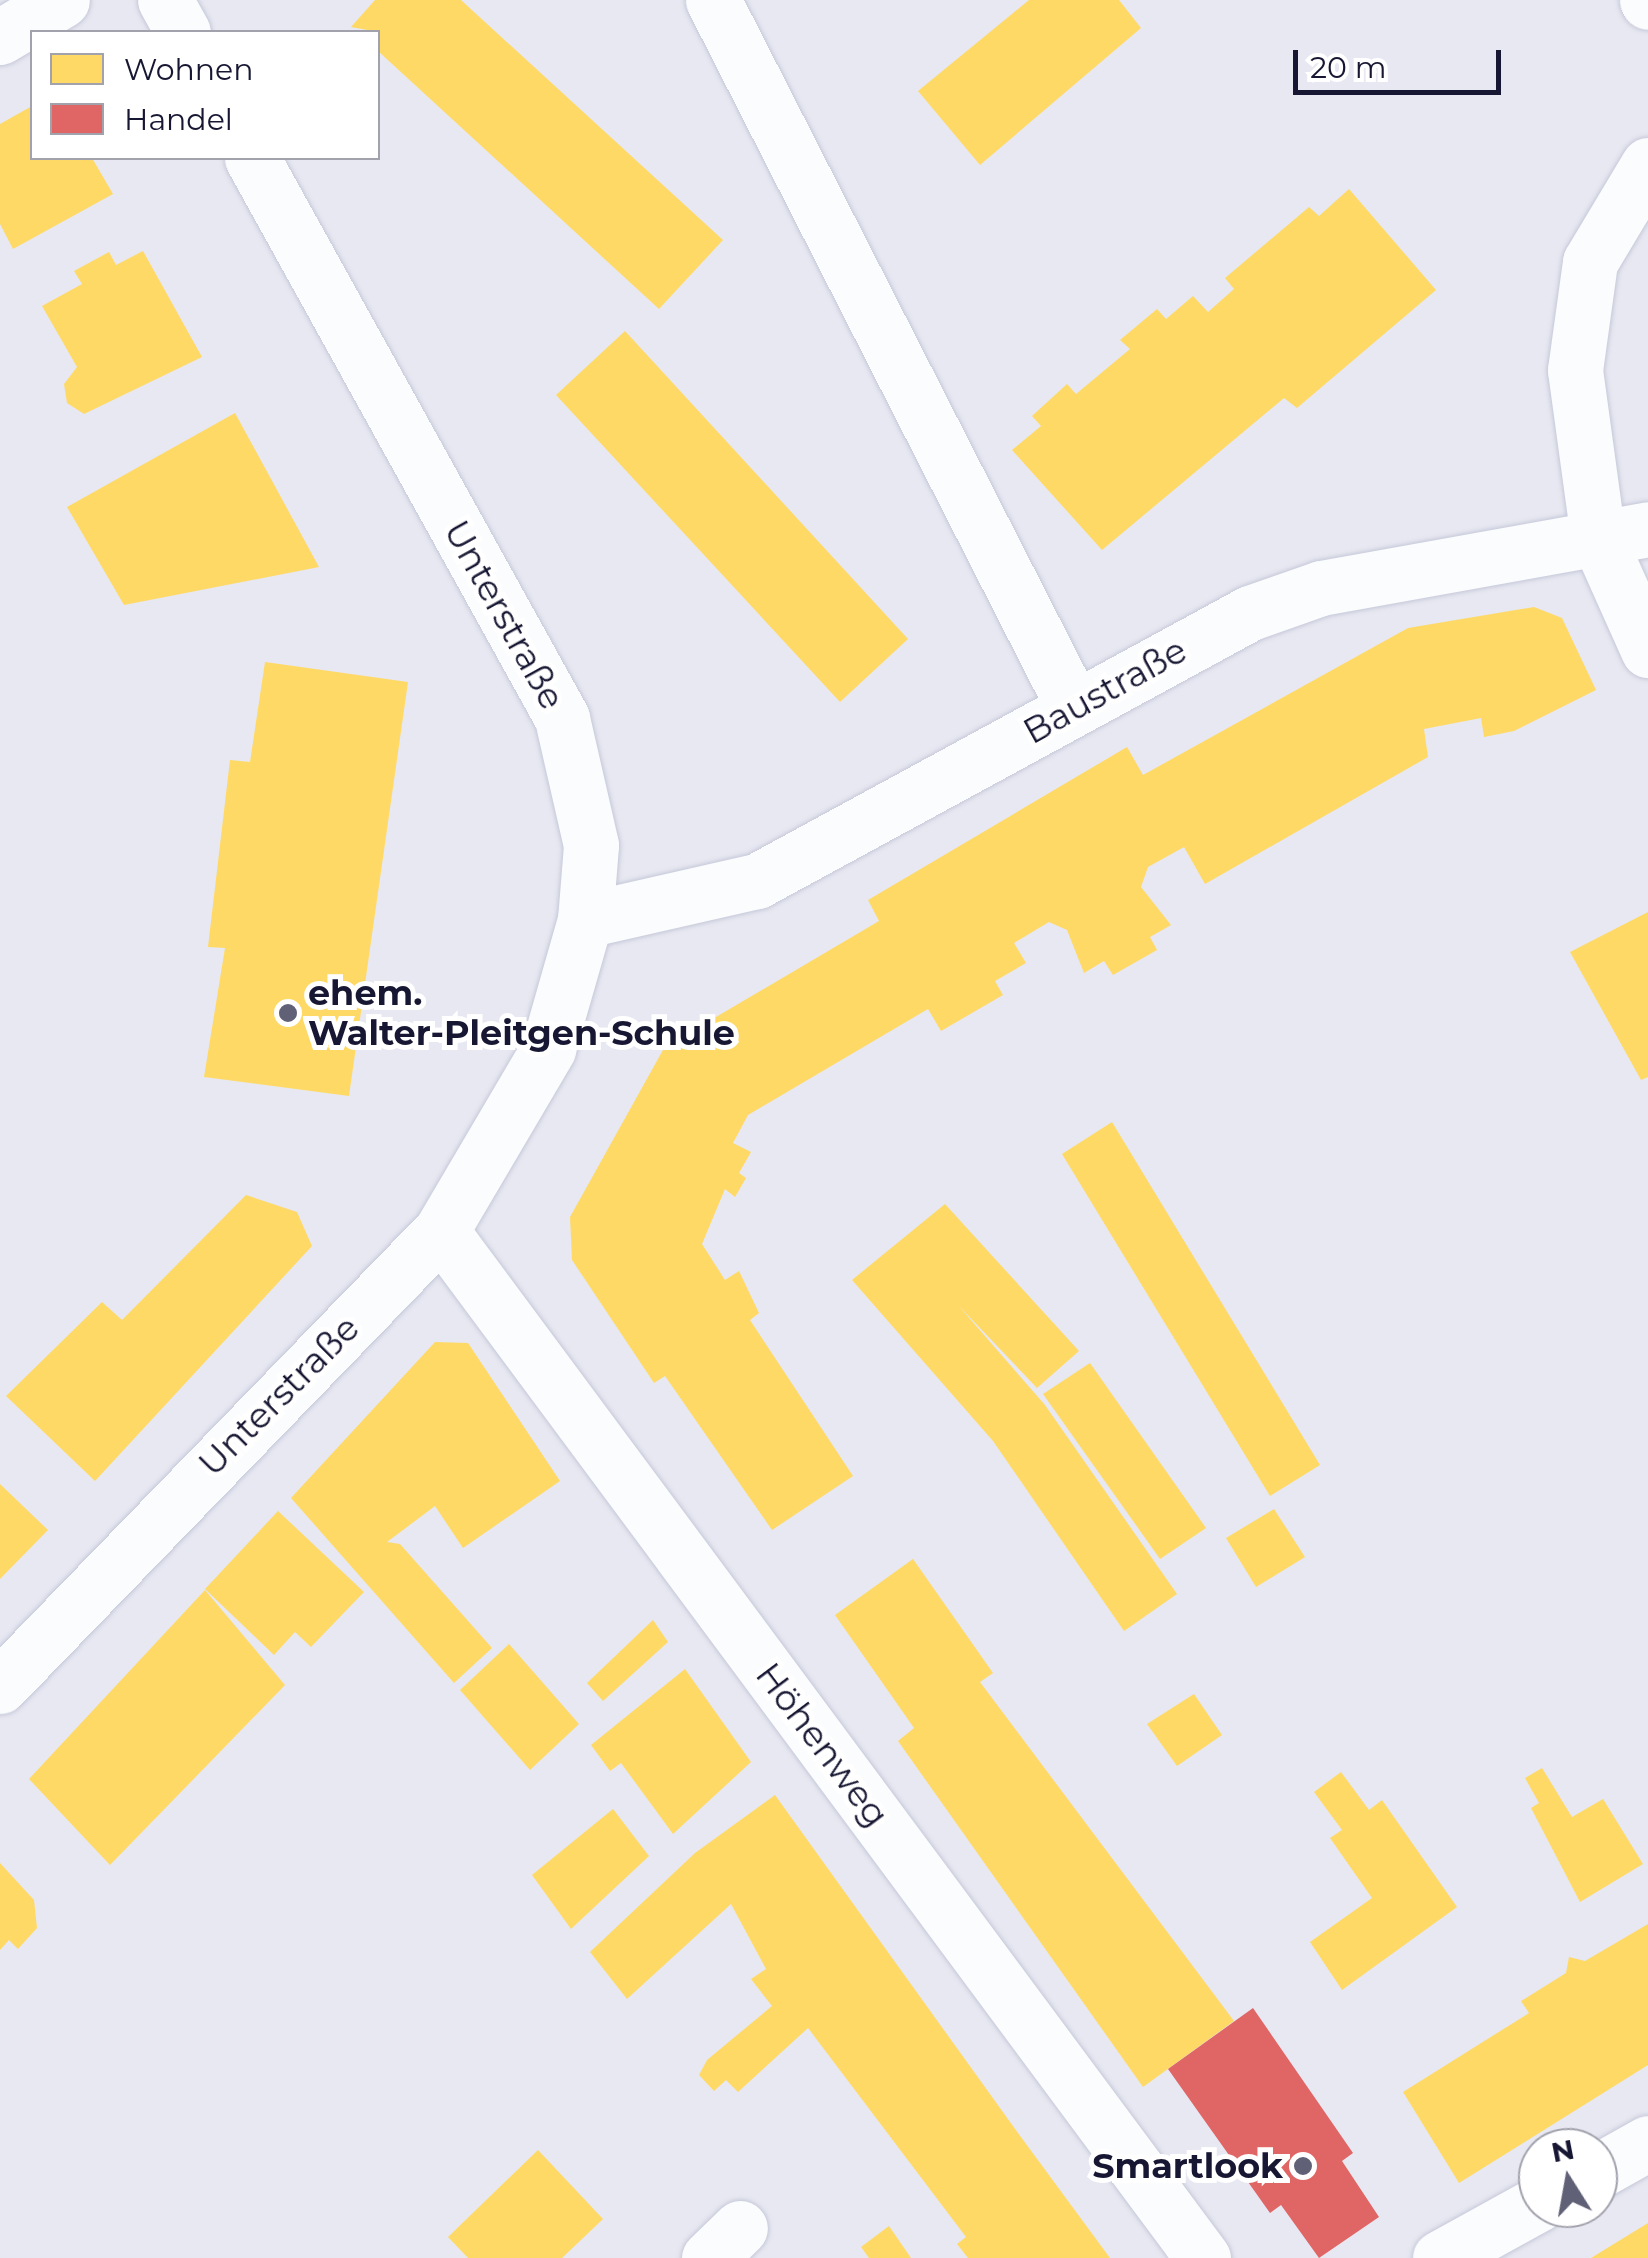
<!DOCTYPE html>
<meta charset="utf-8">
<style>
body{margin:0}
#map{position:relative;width:1648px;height:2258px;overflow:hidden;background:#e7e8f1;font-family:Montserrat,sans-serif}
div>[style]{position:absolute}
.homes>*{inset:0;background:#ffd966}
.shops>*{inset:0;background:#e06666}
.roads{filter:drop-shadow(0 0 2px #c6c8d9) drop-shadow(0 0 2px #c6c8d9)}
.minor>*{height:55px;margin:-27.5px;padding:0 27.5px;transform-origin:27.5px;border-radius:27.5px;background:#fbfcfd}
.dots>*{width:28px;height:28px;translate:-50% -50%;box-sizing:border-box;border:5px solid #fff;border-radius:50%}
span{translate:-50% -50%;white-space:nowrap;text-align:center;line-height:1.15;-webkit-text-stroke:10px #fff;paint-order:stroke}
.street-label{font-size:35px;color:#171733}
.poi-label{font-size:35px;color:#171733;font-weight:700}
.left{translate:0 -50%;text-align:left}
.right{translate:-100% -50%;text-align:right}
.legend{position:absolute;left:30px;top:30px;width:350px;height:130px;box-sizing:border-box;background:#fff;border:2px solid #a2a2ad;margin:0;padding:12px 18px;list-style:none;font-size:30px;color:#171733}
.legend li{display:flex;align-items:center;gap:20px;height:50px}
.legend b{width:50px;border:2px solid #a2a2ad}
.north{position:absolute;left:1518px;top:2128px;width:100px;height:100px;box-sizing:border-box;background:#fff;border:2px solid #a2a2ad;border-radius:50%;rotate:349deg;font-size:28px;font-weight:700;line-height:40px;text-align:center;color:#171733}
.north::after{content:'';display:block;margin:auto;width:35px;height:45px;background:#606076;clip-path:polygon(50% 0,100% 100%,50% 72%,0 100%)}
.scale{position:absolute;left:1293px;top:50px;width:208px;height:45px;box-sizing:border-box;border:5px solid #171733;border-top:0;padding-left:12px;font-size:30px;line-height:35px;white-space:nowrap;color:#171733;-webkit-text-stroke:8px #fff;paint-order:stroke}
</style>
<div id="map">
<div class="homes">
<i style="clip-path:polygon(375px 0,461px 0,723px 240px,659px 309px,378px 51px,378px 32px,351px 27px)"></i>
<i style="clip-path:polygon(1029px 0,1119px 0,1141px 28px,980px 165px,918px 91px)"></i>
<i style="clip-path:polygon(32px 106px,32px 158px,92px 158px,113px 194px,13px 249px,0 224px,0 124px)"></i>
<i style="clip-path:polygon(1349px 189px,1436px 290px,1297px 408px,1284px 398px,1102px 550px,1012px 450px,1041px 426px,1032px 416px,1067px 384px,1076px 394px,1130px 349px,1120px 340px,1157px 309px,1166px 319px,1193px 296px,1208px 312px,1234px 289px,1225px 278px,1309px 207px,1319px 216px)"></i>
<i style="clip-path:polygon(143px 251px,202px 357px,84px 414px,67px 403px,64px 384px,77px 367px,42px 306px,82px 284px,74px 271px,109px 252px,116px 265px)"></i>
<i style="clip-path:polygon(625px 331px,908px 639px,840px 702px,556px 395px)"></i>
<i style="clip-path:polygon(235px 413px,319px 567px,124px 605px,67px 507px)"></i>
<i style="clip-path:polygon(1534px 607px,1562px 618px,1596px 690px,1514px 731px,1484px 737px,1481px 718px,1424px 729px,1428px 757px,1205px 884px,1184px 847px,1148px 867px,1141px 887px,1171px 925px,1150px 937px,1157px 950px,1113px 975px,1104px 961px,1084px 973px,1067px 930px,1049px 922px,1014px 943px,1026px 963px,995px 981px,1003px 995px,941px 1031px,928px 1009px,748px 1115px,733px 1143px,751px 1152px,739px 1173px,746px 1178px,735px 1197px,725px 1189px,702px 1244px,725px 1280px,739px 1271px,759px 1313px,750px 1320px,853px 1476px,772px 1530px,665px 1376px,654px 1383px,572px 1260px,570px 1217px,673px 1032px,682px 1037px,879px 921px,868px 900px,1127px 747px,1143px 775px,1408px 628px)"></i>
<i style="clip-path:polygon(265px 662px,408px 682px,349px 1096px,204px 1077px,225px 948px,208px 947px,230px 760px,250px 762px)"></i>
<i style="clip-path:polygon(1648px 912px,1648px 1077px,1641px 1080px,1570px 952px)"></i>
<i style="clip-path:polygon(1112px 1122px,1320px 1465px,1270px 1496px,1062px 1154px)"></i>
<i style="clip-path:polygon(246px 1195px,297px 1212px,312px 1246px,95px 1481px,6px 1396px,102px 1302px,122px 1320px)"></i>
<i style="clip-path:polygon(945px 1204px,1079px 1351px,1037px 1388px,958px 1305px,1045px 1405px,1177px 1594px,1124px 1631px,993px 1441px,852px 1280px)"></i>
<i style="clip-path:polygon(435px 1342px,468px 1343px,560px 1481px,463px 1548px,435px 1506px,387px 1542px,400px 1544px,492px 1648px,454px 1683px,291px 1498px)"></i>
<i style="clip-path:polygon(1090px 1363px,1206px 1528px,1160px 1559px,1043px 1394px)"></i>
<i style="clip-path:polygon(0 1484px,48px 1530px,0 1579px)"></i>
<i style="clip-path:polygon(1274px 1509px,1305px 1557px,1256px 1587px,1226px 1538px)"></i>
<i style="clip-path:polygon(278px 1511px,364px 1592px,311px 1647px,295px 1632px,274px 1655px,205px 1589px)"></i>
<i style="clip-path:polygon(913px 1559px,993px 1673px,980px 1682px,1234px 2021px,1143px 2087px,898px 1741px,914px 1728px,835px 1615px)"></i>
<i style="clip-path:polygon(205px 1590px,285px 1685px,110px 1865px,29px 1779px)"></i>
<i style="clip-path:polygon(653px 1620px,668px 1642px,603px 1701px,587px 1683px)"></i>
<i style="clip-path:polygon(509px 1644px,579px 1724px,530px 1770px,460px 1690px)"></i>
<i style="clip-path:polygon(685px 1669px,751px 1762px,673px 1834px,621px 1763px,610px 1771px,591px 1745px)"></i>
<i style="clip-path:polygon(1194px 1694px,1222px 1735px,1177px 1766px,1147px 1724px)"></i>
<i style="clip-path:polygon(1542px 1768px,1572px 1817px,1603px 1799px,1643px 1864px,1580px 1902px,1531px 1808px,1539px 1803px,1525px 1778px)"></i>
<i style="clip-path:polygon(1341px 1772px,1369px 1810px,1382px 1800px,1457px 1907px,1342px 1990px,1310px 1942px,1372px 1898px,1330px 1838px,1342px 1830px,1314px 1792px)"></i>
<i style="clip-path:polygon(775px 1795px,1018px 2133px,1110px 2258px,968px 2258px,957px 2244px,966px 2237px,808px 2028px,738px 2092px,726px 2080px,714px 2091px,699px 2075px,707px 2060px,772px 2006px,751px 1979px,766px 1969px,731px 1904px,627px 1999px,590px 1952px,695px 1853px)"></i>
<i style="clip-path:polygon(613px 1809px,649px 1856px,571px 1929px,532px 1875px)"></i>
<i style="clip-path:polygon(0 1863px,34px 1900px,37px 1928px,18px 1949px,9px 1940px,0 1950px)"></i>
<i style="clip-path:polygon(1648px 1924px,1648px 2065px,1459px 2183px,1403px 2092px,1529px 2013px,1521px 2001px,1566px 1973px,1569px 1957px,1585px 1961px)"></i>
<i style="clip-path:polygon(538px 2150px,603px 2219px,562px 2258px,468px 2258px,448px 2237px)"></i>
<i style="clip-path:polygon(1648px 2223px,1648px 2258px,1591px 2258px)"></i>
<i style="clip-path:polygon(889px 2226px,911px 2258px,869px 2258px,861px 2247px)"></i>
</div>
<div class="shops">
<i style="clip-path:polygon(1253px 2008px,1353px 2153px,1342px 2161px,1379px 2217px,1319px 2258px,1281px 2205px,1270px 2213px,1168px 2069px)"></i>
</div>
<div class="roads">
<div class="minor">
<i style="left:165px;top:0;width:37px;rotate:61deg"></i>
<i style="left:713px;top:0;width:795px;rotate:62.98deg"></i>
<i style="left:1647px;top:0;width:2px;rotate:63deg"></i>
<i style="left:0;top:37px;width:72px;rotate:-30.8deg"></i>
<i style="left:1648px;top:165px;width:113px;rotate:120.9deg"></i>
<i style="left:1590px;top:262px;width:109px;rotate:97.9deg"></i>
<i style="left:1575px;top:370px;width:170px;rotate:82.2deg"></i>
<i style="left:1598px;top:538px;width:123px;rotate:65.9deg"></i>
<i style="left:585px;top:920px;width:176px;rotate:-12.8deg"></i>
<i style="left:757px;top:881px;width:561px;rotate:-28.53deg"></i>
<i style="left:1250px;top:613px;width:75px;rotate:-19.4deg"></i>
<i style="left:1321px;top:588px;width:332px;rotate:-10.2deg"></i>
<i style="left:441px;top:1231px;width:1279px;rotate:53.43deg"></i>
<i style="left:0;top:1686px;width:634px;rotate:-45.9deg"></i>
<i style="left:441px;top:1231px;width:211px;rotate:-59.5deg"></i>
<i style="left:548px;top:1049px;width:134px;rotate:-74deg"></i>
<i style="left:585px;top:920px;width:75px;rotate:-85.4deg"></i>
<i style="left:591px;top:845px;width:130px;rotate:-102.9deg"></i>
<i style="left:562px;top:718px;width:640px;rotate:-118.97deg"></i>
<i style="left:1598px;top:2171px;width:57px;rotate:-29.2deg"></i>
<i style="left:709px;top:2258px;width:43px;rotate:-44.1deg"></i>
<i style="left:1440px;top:2258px;width:112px;rotate:-28.9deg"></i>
</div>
</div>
<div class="dots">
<i style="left:288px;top:1013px;background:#606076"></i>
<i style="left:1303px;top:2166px;background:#606076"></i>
</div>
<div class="street-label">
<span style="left:504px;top:615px;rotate:61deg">Unterstraße</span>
<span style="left:1105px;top:691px;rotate:-29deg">Baustraße</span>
<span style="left:279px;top:1396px;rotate:-45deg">Unterstraße</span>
<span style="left:822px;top:1745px;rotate:53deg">Höhenweg</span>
</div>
<div class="poi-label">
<span class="left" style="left:308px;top:1013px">ehem.<br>Walter-Pleitgen-Schule</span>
<span class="right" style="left:1283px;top:2166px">Smartlook</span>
</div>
<ul class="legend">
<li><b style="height:28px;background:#ffd966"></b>Wohnen</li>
<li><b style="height:28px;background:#e06666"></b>Handel</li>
</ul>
<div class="north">N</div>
<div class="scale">20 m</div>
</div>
